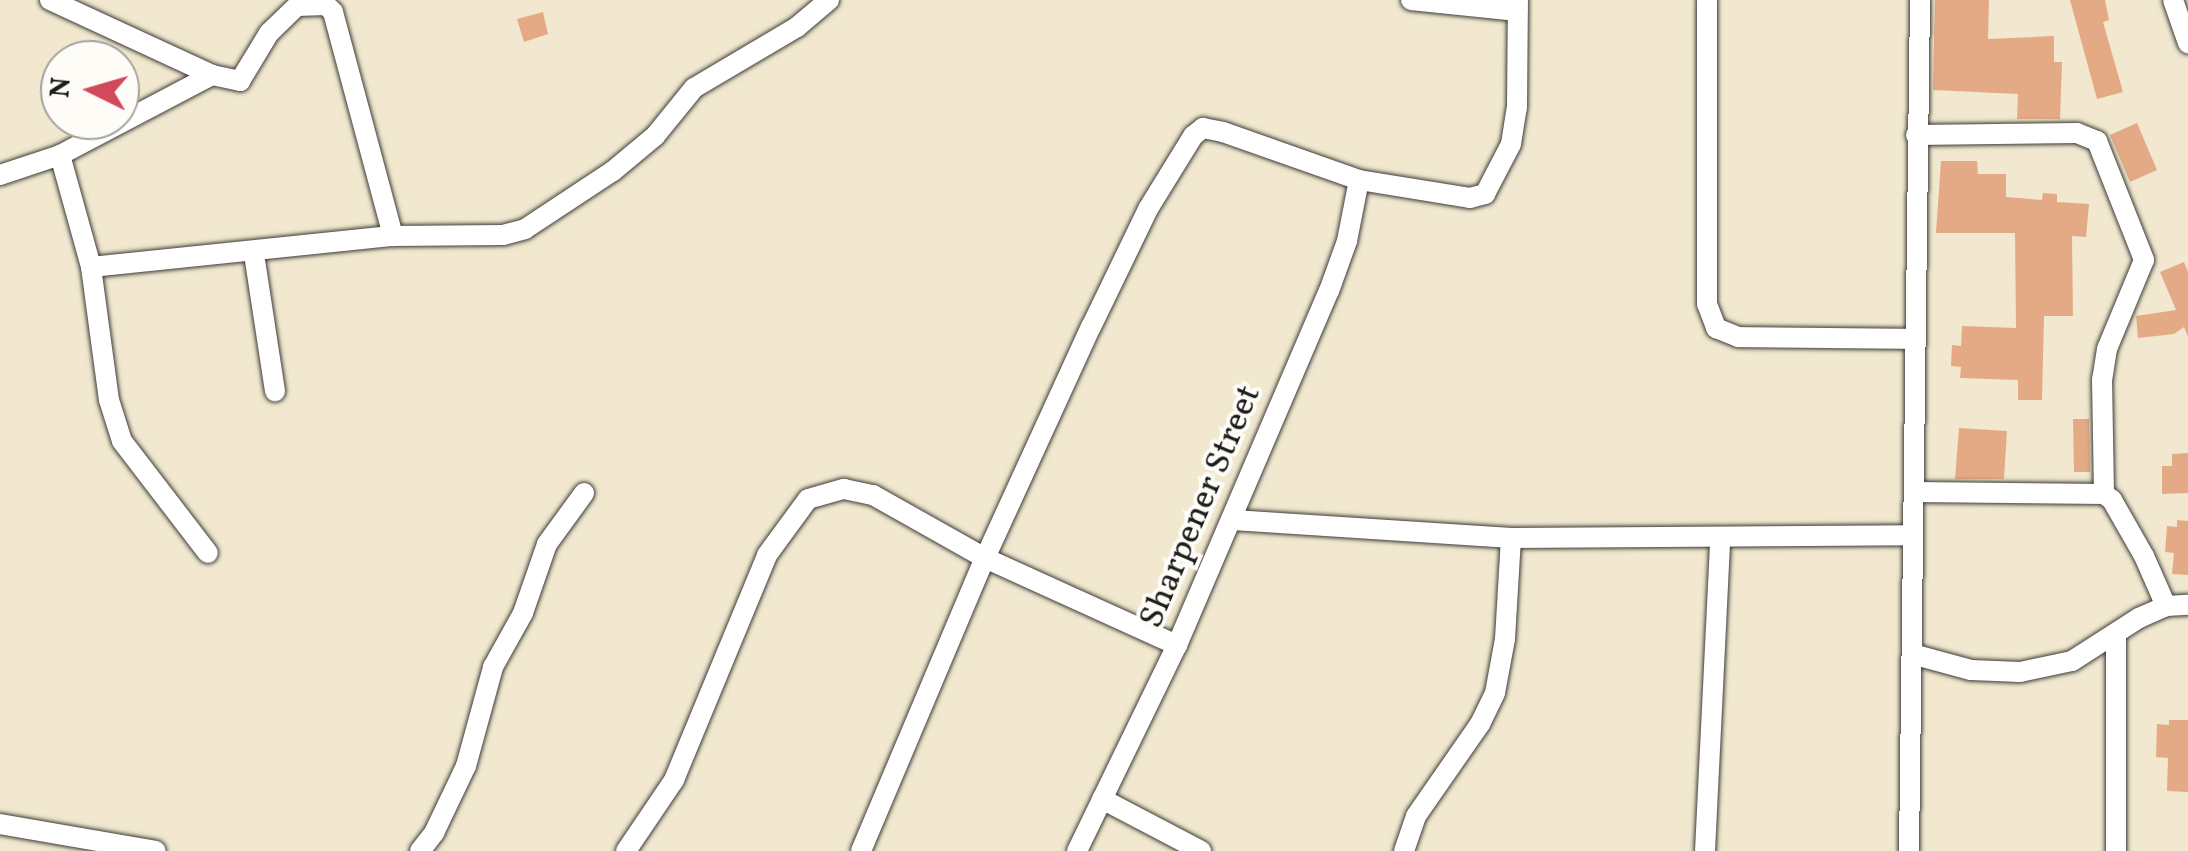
<!DOCTYPE html>
<style>
body{margin:0}
#map{position:relative;width:2188px;height:851px;overflow:hidden;background:#f1e8cf;font-family:Vollkorn,serif}
div>[style]{position:absolute}
.building>*{inset:0;background:#e4aa85}
.roads{filter:drop-shadow(0 0 2px #3c3b37) drop-shadow(0 0 2px #3c3b37)}
.minor>*{height:20px;margin:-10px;padding:0 10px;transform-origin:10px;border-radius:10px;background:#fff}
span{translate:-50% -50%;white-space:nowrap;text-align:center;line-height:1.15;-webkit-text-stroke:8px #fdfcf7;paint-order:stroke}
.street-label{font-size:35px;color:#1c1c1c}
.north{position:absolute;left:40px;top:40px;width:100px;height:100px;box-sizing:border-box;background:#fdfcf7;border:2px solid #a3a29f;border-radius:50%;rotate:275deg;font-size:28px;font-weight:700;line-height:40px;text-align:center;color:#1c1c1c}
.north::after{content:'';display:block;margin:auto;width:35px;height:45px;background:#d1495b;clip-path:polygon(50% 0,100% 100%,50% 72%,0 100%)}
</style>
<div id="map">
<div class="building">
<i style="clip-path:polygon(1935px 0,1989px 0,1988px 39px,2054px 36px,2054px 62px,2062px 62px,2060px 119px,2017px 119px,2018px 94px,1933px 90px)"></i>
<i style="clip-path:polygon(2070px 0,2105px 0,2109px 20px,2103px 22px,2123px 92px,2097px 99px)"></i>
<i style="clip-path:polygon(543px 12px,548px 34px,524px 42px,517px 19px)"></i>
<i style="clip-path:polygon(2137px 123px,2157px 170px,2130px 182px,2110px 135px)"></i>
<i style="clip-path:polygon(1941px 161px,1977px 161px,1978px 174px,2006px 174px,2006px 197px,2042px 200px,2043px 193px,2057px 194px,2057px 202px,2089px 204px,2086px 237px,2072px 236px,2073px 316px,2044px 316px,2042px 400px,2018px 400px,2018px 380px,1960px 378px,1961px 367px,1951px 366px,1952px 345px,1961px 346px,1962px 326px,2016px 328px,2015px 233px,1936px 233px)"></i>
<i style="clip-path:polygon(2184px 262px,2188px 272px,2188px 337px,2184px 327px,2174px 334px,2138px 338px,2136px 316px,2176px 310px,2160px 272px)"></i>
<i style="clip-path:polygon(2073px 419px,2089px 419px,2090px 472px,2074px 472px)"></i>
<i style="clip-path:polygon(1959px 428px,2007px 431px,2004px 479px,1955px 479px)"></i>
<i style="clip-path:polygon(2188px 453px,2188px 493px,2162px 494px,2162px 466px,2172px 466px,2172px 454px)"></i>
<i style="clip-path:polygon(2177px 520px,2188px 521px,2188px 575px,2172px 574px,2174px 553px,2165px 552px,2167px 526px,2177px 527px)"></i>
<i style="clip-path:polygon(2169px 720px,2188px 720px,2188px 792px,2167px 791px,2168px 758px,2156px 757px,2157px 724px,2169px 725px)"></i>
</div>
<div class="roads">
<div class="minor">
<i style="left:50px;top:0;width:179px;rotate:24.8deg"></i>
<i style="left:212px;top:75px;width:29px;rotate:12deg"></i>
<i style="left:240px;top:81px;width:56px;rotate:-58.9deg"></i>
<i style="left:269px;top:33px;width:39px;rotate:-44deg"></i>
<i style="left:297px;top:6px;width:29px;rotate:-2deg"></i>
<i style="left:326px;top:5px;width:10px;rotate:45deg"></i>
<i style="left:333px;top:12px;width:232px;rotate:75deg"></i>
<i style="left:1411px;top:0;width:107px;rotate:5.9deg"></i>
<i style="left:1707px;top:0;width:304px;rotate:90deg"></i>
<i style="left:1707px;top:304px;width:26px;rotate:69deg"></i>
<i style="left:1716px;top:328px;width:24px;rotate:22deg"></i>
<i style="left:1738px;top:337px;width:177px;rotate:0.6deg"></i>
<i style="left:2173px;top:0;width:46px;rotate:70.8deg"></i>
<i style="left:1916px;top:135px;width:161px;rotate:-0.7deg"></i>
<i style="left:2077px;top:133px;width:22px;rotate:22deg"></i>
<i style="left:2097px;top:141px;width:128px;rotate:68.4deg"></i>
<i style="left:2144px;top:260px;width:96px;rotate:112.6deg"></i>
<i style="left:2107px;top:349px;width:30px;rotate:99deg"></i>
<i style="left:2102px;top:379px;width:115px;rotate:89deg"></i>
<i style="left:60px;top:155px;width:116px;rotate:74.5deg"></i>
<i style="left:91px;top:267px;width:134px;rotate:82.3deg"></i>
<i style="left:109px;top:400px;width:43px;rotate:72.4deg"></i>
<i style="left:122px;top:441px;width:141px;rotate:52.5deg"></i>
<i style="left:0;top:175px;width:63px;rotate:-18.4deg"></i>
<i style="left:60px;top:155px;width:172px;rotate:-27.8deg"></i>
<i style="left:254px;top:254px;width:139px;rotate:81.3deg"></i>
<i style="left:91px;top:267px;width:304px;rotate:-5.9deg"></i>
<i style="left:393px;top:236px;width:110px;rotate:-0.5deg"></i>
<i style="left:503px;top:235px;width:23px;rotate:-15deg"></i>
<i style="left:525px;top:229px;width:105px;rotate:-33.4deg"></i>
<i style="left:613px;top:171px;width:55px;rotate:-39.8deg"></i>
<i style="left:655px;top:136px;width:62px;rotate:-50.9deg"></i>
<i style="left:694px;top:88px;width:120px;rotate:-30.6deg"></i>
<i style="left:797px;top:27px;width:42px;rotate:-40.2deg"></i>
<i style="left:1914px;top:492px;width:190px;rotate:0.6deg"></i>
<i style="left:2104px;top:494px;width:10px;rotate:37deg"></i>
<i style="left:2112px;top:500px;width:64px;rotate:60.3deg"></i>
<i style="left:2144px;top:556px;width:55px;rotate:66.3deg"></i>
<i style="left:1233px;top:520px;width:279px;rotate:3.7deg"></i>
<i style="left:1511px;top:538px;width:402px;rotate:-0.4deg"></i>
<i style="left:1912px;top:654px;width:61px;rotate:15.2deg"></i>
<i style="left:1971px;top:670px;width:49px;rotate:2.3deg"></i>
<i style="left:2020px;top:672px;width:53px;rotate:-11.9deg"></i>
<i style="left:2072px;top:661px;width:80px;rotate:-32.7deg"></i>
<i style="left:2139px;top:618px;width:30px;rotate:-24deg"></i>
<i style="left:2166px;top:606px;width:22px;rotate:-3deg"></i>
<i style="left:1102px;top:799px;width:112px;rotate:27.7deg"></i>
<i style="left:0;top:824px;width:158px;rotate:9.8deg"></i>
<i style="left:420px;top:851px;width:23px;rotate:-52deg"></i>
<i style="left:434px;top:833px;width:74px;rotate:-64.5deg"></i>
<i style="left:466px;top:766px;width:103px;rotate:-74.7deg"></i>
<i style="left:493px;top:667px;width:62px;rotate:-60.9deg"></i>
<i style="left:523px;top:613px;width:73px;rotate:-70.8deg"></i>
<i style="left:547px;top:544px;width:63px;rotate:-54deg"></i>
<i style="left:626px;top:851px;width:86px;rotate:-55.9deg"></i>
<i style="left:674px;top:780px;width:243px;rotate:-67.5deg"></i>
<i style="left:767px;top:555px;width:69px;rotate:-53.8deg"></i>
<i style="left:808px;top:499px;width:37px;rotate:-16deg"></i>
<i style="left:844px;top:489px;width:30px;rotate:12deg"></i>
<i style="left:873px;top:495px;width:129px;rotate:29.4deg"></i>
<i style="left:985px;top:558px;width:211px;rotate:24.4deg"></i>
<i style="left:861px;top:851px;width:318px;rotate:-67.1deg"></i>
<i style="left:985px;top:558px;width:254px;rotate:-65.4deg"></i>
<i style="left:1091px;top:327px;width:131px;rotate:-64.2deg"></i>
<i style="left:1148px;top:209px;width:86px;rotate:-58.3deg"></i>
<i style="left:1193px;top:136px;width:13px;rotate:-39deg"></i>
<i style="left:1203px;top:128px;width:20px;rotate:11deg"></i>
<i style="left:1223px;top:132px;width:144px;rotate:19.4deg"></i>
<i style="left:1359px;top:180px;width:112px;rotate:9.2deg"></i>
<i style="left:1470px;top:198px;width:16px;rotate:-15deg"></i>
<i style="left:1485px;top:194px;width:56px;rotate:-62.5deg"></i>
<i style="left:1511px;top:144px;width:36px;rotate:-81deg"></i>
<i style="left:1517px;top:108px;width:108px;rotate:-89.5deg"></i>
<i style="left:1077px;top:851px;width:229px;rotate:-64.1deg"></i>
<i style="left:1177px;top:645px;width:385px;rotate:-66.8deg"></i>
<i style="left:1329px;top:291px;width:53px;rotate:-70.2deg"></i>
<i style="left:1347px;top:241px;width:62px;rotate:-78.9deg"></i>
<i style="left:1404px;top:851px;width:37px;rotate:-71deg"></i>
<i style="left:1416px;top:816px;width:112px;rotate:-55.2deg"></i>
<i style="left:1480px;top:724px;width:34px;rotate:-64deg"></i>
<i style="left:1495px;top:693px;width:55px;rotate:-79.5deg"></i>
<i style="left:1505px;top:639px;width:101px;rotate:-86.6deg"></i>
<i style="left:1705px;top:851px;width:311px;rotate:-87.2deg"></i>
<i style="left:1909px;top:851px;width:851px;rotate:-89.26deg"></i>
<i style="left:2116px;top:851px;width:218px;rotate:-90deg"></i>
</div>
</div>
<div class="street-label">
<span style="left:1201px;top:507px;rotate:-67deg">Sharpener Street</span>
</div>
<div class="north">N</div>
</div>
